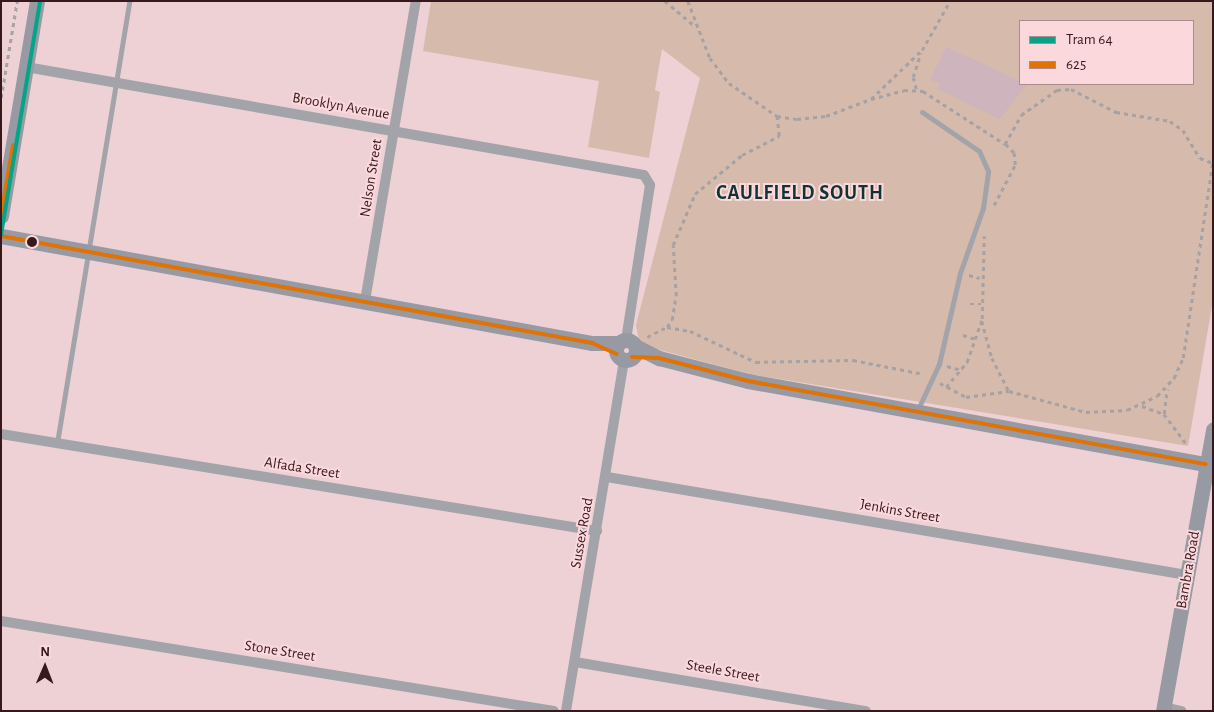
<!DOCTYPE html>
<style>
body{margin:0}
#map{position:relative;width:1214px;height:712px;overflow:hidden;background:#edd1d5;font-family:"Alegreya Sans",sans-serif}
div>[style]{position:absolute}
.green>*{inset:0;background:#d6baab}
.building>*{inset:0;background:#ceb4bc}
.path>*{height:2.5px;margin-top:-1.25px;transform-origin:0;background:repeating-linear-gradient(90deg,#a6a1a5 0 4px,transparent 0 8px)}
.lane>*{height:5px;margin:-2.5px;padding:0 2.5px;transform-origin:2.5px;border-radius:2.5px;background:#a2a4aa}
.street>*{height:10px;margin:-5px;padding:0 5px;transform-origin:5px;border-radius:5px;background:#a2a4aa}
.secondary>*{height:15px;margin:-7.5px;padding:0 7.5px;transform-origin:7.5px;border-radius:7.5px;background:#979aa2}
.secondary>.ring{margin:-7.5px;padding:0;box-sizing:content-box;background:none;border:15px solid #979aa2;border-radius:50%}
.bus-1>*{height:4px;margin:-2px;padding:0 2px;transform-origin:2px;border-radius:2px;background:#e17204}
.tram-1>*{height:4px;margin:-2px;padding:0 2px;transform-origin:2px;border-radius:2px;background:#03a488}
.dots>*{width:14px;height:14px;translate:-50% -50%;box-sizing:border-box;border:2px solid #fbd8dc;border-radius:50%}
span{translate:-50% -50%;white-space:nowrap;text-align:center;line-height:1.15;-webkit-text-stroke:4px #fbd8dc;paint-order:stroke}
.street-label{font-size:15px;color:#36181d}
.district-label{font-size:20px;color:#113331;font-weight:700;letter-spacing:1px}
.frame{position:absolute;inset:0;border:2px solid #36181d;pointer-events:none}
.legend{position:absolute;left:1019px;top:20px;width:175px;height:65px;box-sizing:border-box;background:#fbd8dc;border:1px solid #ac8b90;margin:0;padding:6px 9px;list-style:none;font-size:15px;color:#36181d}
.legend li{display:flex;align-items:center;gap:10px;height:25px}
.legend b{width:25px;border:1px solid #ac8b90}
.north{position:absolute;left:20px;top:642px;width:50px;height:50px;-webkit-text-stroke:4px #fbd8dc;paint-order:stroke;rotate:1deg;font-size:14px;font-weight:700;line-height:20px;text-align:center;color:#36181d}
.north::after{content:'';display:block;margin:auto;width:18px;height:22px;background:#36181d;clip-path:polygon(50% 0,100% 100%,50% 72%,0 100%)}
</style>
<div id="map">
<div class="green">
<i style="clip-path:polygon(evenodd,431px 1px,1213px 1px,1213px 300px,1188px 446px,750px 374px,649px 347px,639px 341px,636px 325px,700px 78px,662px 49px,655px 90px,660px 92px,649px 158px,588px 147px,599px 81px,423px 51px,431px 1px,1020px 21px,1193px 21px,1193px 84px,1020px 84px,1020px 21px)"></i>
</div>
<div class="building">
<i style="clip-path:polygon(946px 47px,1027px 84px,1000px 119px,937px 89px,940px 83px,930px 80px)"></i>
</div>
<div class="path">
<i style="left:665px;top:1px;width:39px;rotate:40deg"></i>
<i style="left:688px;top:1px;width:61px;rotate:68.9deg"></i>
<i style="left:710px;top:58px;width:31px;rotate:53deg"></i>
<i style="left:729px;top:83px;width:58px;rotate:34.5deg"></i>
<i style="left:777px;top:116px;width:20px;rotate:9deg"></i>
<i style="left:797px;top:119px;width:29px;rotate:-6deg"></i>
<i style="left:826px;top:116px;width:48px;rotate:-20.7deg"></i>
<i style="left:871px;top:99px;width:71px;rotate:-43.9deg"></i>
<i style="left:922px;top:50px;width:56px;rotate:-60.3deg"></i>
<i style="left:916px;top:89px;width:12px;rotate:-104deg"></i>
<i style="left:913px;top:77px;width:25px;rotate:-72deg"></i>
<i style="left:1px;top:98px;width:98px;rotate:-80.6deg"></i>
<i style="left:871px;top:99px;width:34px;rotate:-15deg"></i>
<i style="left:904px;top:90px;width:19px;rotate:3deg"></i>
<i style="left:923px;top:91px;width:98px;rotate:32.9deg"></i>
<i style="left:994px;top:205px;width:45px;rotate:-62.3deg"></i>
<i style="left:1015px;top:165px;width:12px;rotate:-95deg"></i>
<i style="left:1014px;top:153px;width:13px;rotate:-135deg"></i>
<i style="left:1005px;top:144px;width:33px;rotate:-61deg"></i>
<i style="left:1021px;top:115px;width:44px;rotate:-34.8deg"></i>
<i style="left:1057px;top:90px;width:14px;rotate:-4deg"></i>
<i style="left:1071px;top:89px;width:51px;rotate:27.1deg"></i>
<i style="left:1116px;top:112px;width:55px;rotate:9.5deg"></i>
<i style="left:1170px;top:121px;width:16px;rotate:35deg"></i>
<i style="left:1183px;top:130px;width:33px;rotate:59deg"></i>
<i style="left:1200px;top:158px;width:14px;rotate:21deg"></i>
<i style="left:969px;top:275px;width:11px;rotate:15deg"></i>
<i style="left:970px;top:304px;width:11px"></i>
<i style="left:982px;top:321px;width:38px;rotate:75deg"></i>
<i style="left:992px;top:358px;width:37px;rotate:63deg"></i>
<i style="left:667px;top:327px;width:23px;rotate:10deg"></i>
<i style="left:690px;top:331px;width:73px;rotate:25.2deg"></i>
<i style="left:756px;top:362px;width:97px;rotate:-1.2deg"></i>
<i style="left:853px;top:360px;width:72px;rotate:11.2deg"></i>
<i style="left:963px;top:335px;width:14px;rotate:17deg"></i>
<i style="left:647px;top:337px;width:22px;rotate:-27deg"></i>
<i style="left:667px;top:327px;width:9px;rotate:-54deg"></i>
<i style="left:672px;top:320px;width:24px;rotate:-81deg"></i>
<i style="left:676px;top:296px;width:51px;rotate:-93.4deg"></i>
<i style="left:673px;top:245px;width:56px;rotate:-66.7deg"></i>
<i style="left:695px;top:194px;width:61px;rotate:-39.7deg"></i>
<i style="left:742px;top:155px;width:42px;rotate:-27.2deg"></i>
<i style="left:779px;top:136px;width:20px;rotate:-96deg"></i>
<i style="left:947px;top:366px;width:16px;rotate:15deg"></i>
<i style="left:940px;top:383px;width:30px;rotate:28deg"></i>
<i style="left:966px;top:397px;width:43px;rotate:-7.9deg"></i>
<i style="left:1009px;top:391px;width:80px;rotate:15.3deg"></i>
<i style="left:1086px;top:412px;width:41px;rotate:-2.8deg"></i>
<i style="left:1127px;top:410px;width:33px;rotate:-25deg"></i>
<i style="left:1157px;top:396px;width:25px;rotate:-47deg"></i>
<i style="left:1174px;top:378px;width:22px;rotate:-66deg"></i>
<i style="left:1183px;top:358px;width:200px;rotate:-81.4deg"></i>
<i style="left:946px;top:387px;width:33px;rotate:-50deg"></i>
<i style="left:967px;top:362px;width:46px;rotate:-70.8deg"></i>
<i style="left:982px;top:319px;width:83px;rotate:-88.6deg"></i>
<i style="left:1142px;top:406px;width:23px;rotate:20deg"></i>
<i style="left:1164px;top:414px;width:40px;rotate:53deg"></i>
<i style="left:1164px;top:414px;width:25px;rotate:-83deg"></i>
</div>
<div class="lane">
<i style="left:918px;top:409px;width:50px;rotate:-65deg"></i>
<i style="left:939px;top:364px;width:93px;rotate:-77deg"></i>
<i style="left:960px;top:273px;width:69px;rotate:-70.5deg"></i>
<i style="left:983px;top:208px;width:37px;rotate:-82deg"></i>
<i style="left:988px;top:171px;width:22px;rotate:-114deg"></i>
<i style="left:979px;top:151px;width:69px;rotate:-145.6deg"></i>
<i style="left:57px;top:443px;width:448px;rotate:-80.7deg"></i>
</div>
<div class="street">
<i style="left:26px;top:67px;width:627px;rotate:9.91deg"></i>
<i style="left:644px;top:175px;width:12px;rotate:59deg"></i>
<i style="left:650px;top:185px;width:157px;rotate:98.8deg"></i>
<i style="left:365px;top:301px;width:304px;rotate:-80.4deg"></i>
<i style="left:1px;top:434px;width:604px;rotate:9.24deg"></i>
<i style="left:607px;top:477px;width:588px;rotate:9.59deg"></i>
<i style="left:1px;top:621px;width:560px;rotate:9.24deg"></i>
<i style="left:575px;top:662px;width:295px;rotate:9.6deg"></i>
<i style="left:1164px;top:707px;width:18px;rotate:13deg"></i>
<i style="left:566px;top:711px;width:356px;rotate:-80.6deg"></i>
</div>
<div class="secondary">
<i style="left:1px;top:216px;width:218px;rotate:-80.5deg"></i>
<i style="left:1px;top:236px;width:601px;rotate:10.26deg"></i>
<i style="left:592px;top:343px;width:27px"></i>
<i class="ring" style="left:616px;top:340px;width:5px;height:5px"></i>
<i style="left:635px;top:346px;width:27px;rotate:27deg"></i>
<i style="left:659px;top:358px;width:92px;rotate:14.5deg"></i>
<i style="left:748px;top:381px;width:465px;rotate:10.3deg"></i>
<i style="left:1163px;top:711px;width:286px;rotate:-79.9deg"></i>
</div>
<div class="bus-1">
<i style="left:1px;top:215px;width:71px;rotate:-80.3deg"></i>
<i style="left:1px;top:236px;width:601px;rotate:10.26deg"></i>
<i style="left:592px;top:343px;width:27px;rotate:24deg"></i>
<i style="left:632px;top:357px;width:27px;rotate:2deg"></i>
<i style="left:659px;top:358px;width:92px;rotate:14.5deg"></i>
<i style="left:748px;top:381px;width:465px;rotate:10.3deg"></i>
</div>
<div class="tram-1">
<i style="left:1px;top:235px;width:237px;rotate:-80.5deg"></i>
</div>
<div class="dots">
<i style="left:32px;top:242px;background:#36181d"></i>
</div>
<div class="street-label">
<span style="left:341px;top:106px;rotate:10deg">Brooklyn Avenue</span>
<span style="left:371px;top:178px;rotate:-81deg">Nelson Street</span>
<span style="left:302px;top:468px;rotate:9deg">Alfada Street</span>
<span style="left:900px;top:511px;rotate:10deg">Jenkins Street</span>
<span style="left:582px;top:533px;rotate:-80deg">Sussex Road</span>
<span style="left:1188px;top:570px;rotate:-80deg">Bambra Road</span>
<span style="left:280px;top:651px;rotate:9deg">Stone Street</span>
<span style="left:723px;top:671px;rotate:10deg">Steele Street</span>
</div>
<div class="district-label">
<span style="left:800px;top:193px">CAULFIELD SOUTH</span>
</div>
<div class="frame"></div>
<ul class="legend">
<li><b style="height:6px;background:#03a488"></b>Tram 64</li>
<li><b style="height:6px;background:#e17204"></b>625</li>
</ul>
<div class="north">N</div>
</div>
